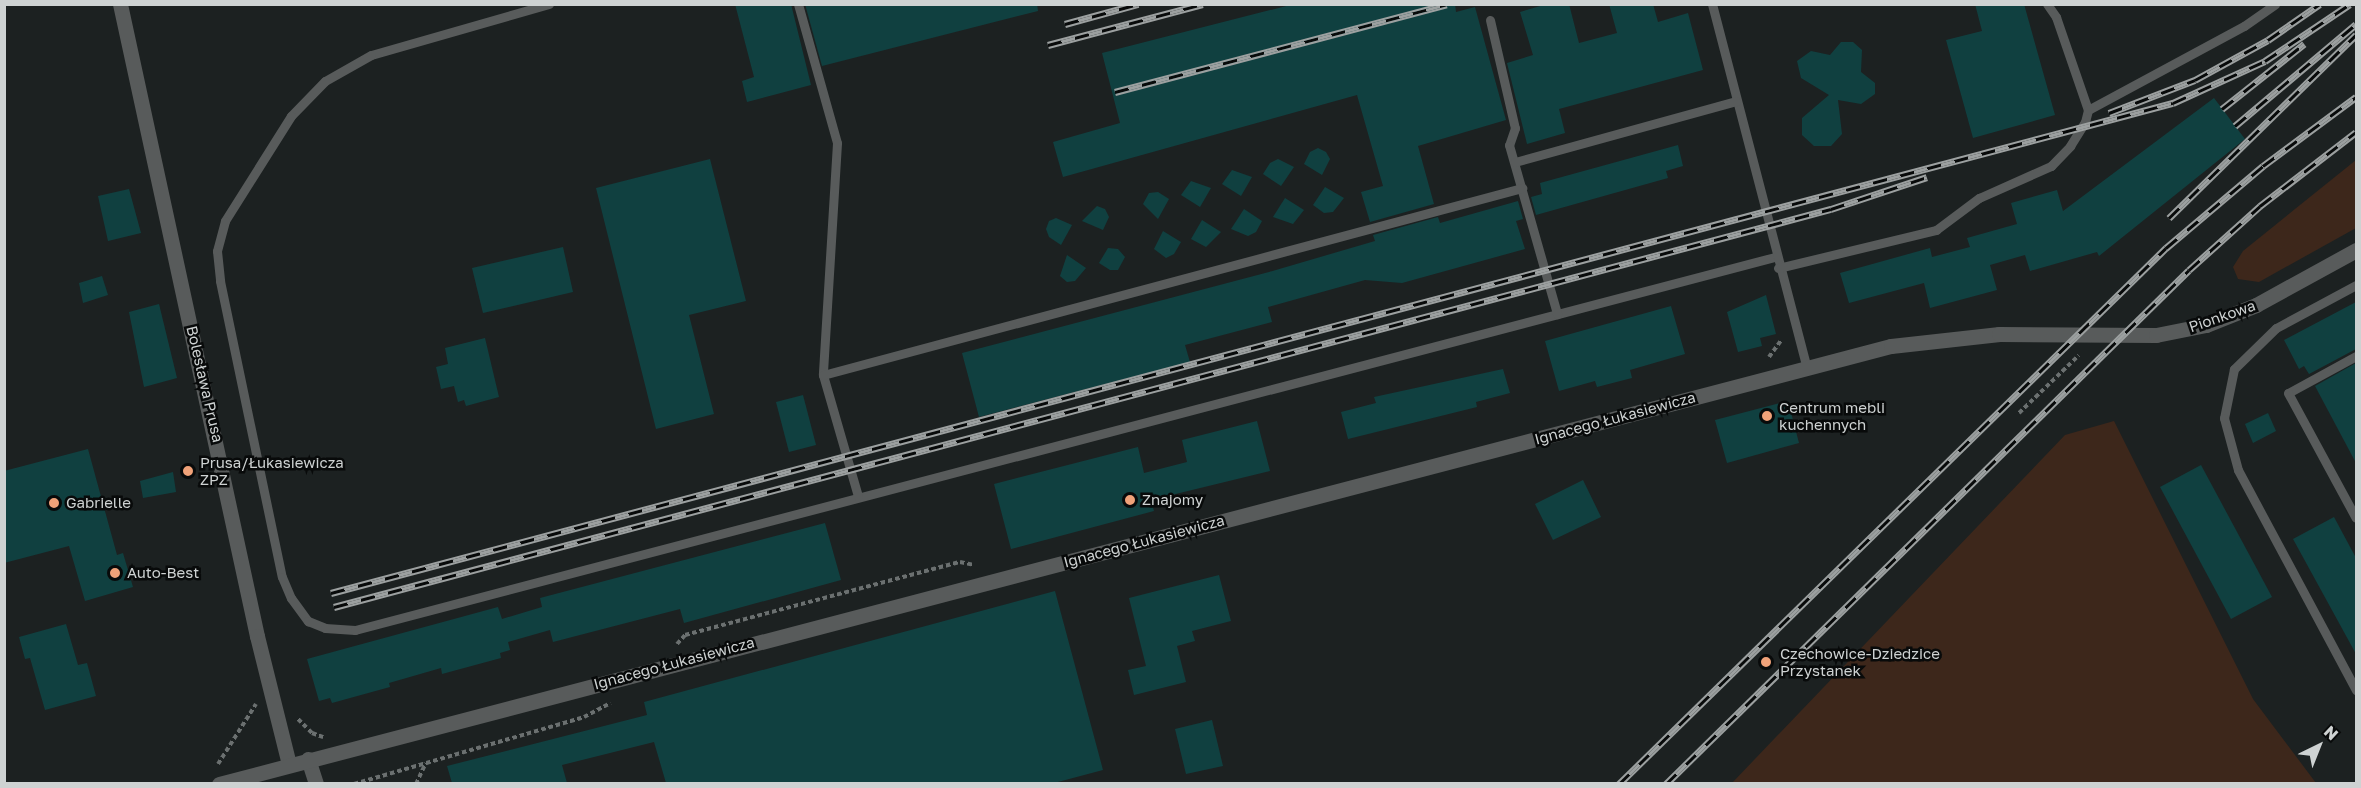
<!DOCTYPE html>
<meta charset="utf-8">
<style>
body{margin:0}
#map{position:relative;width:2361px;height:788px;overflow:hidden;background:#1c2121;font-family:"Golos Text",sans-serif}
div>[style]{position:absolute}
.green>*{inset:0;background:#3d271b}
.building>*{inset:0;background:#104040}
.path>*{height:4px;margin-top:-2px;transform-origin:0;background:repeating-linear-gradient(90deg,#6b7070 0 4.5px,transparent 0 7.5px)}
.service>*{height:9px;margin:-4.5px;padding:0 4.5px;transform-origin:4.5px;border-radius:4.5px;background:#585b5b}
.minor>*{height:15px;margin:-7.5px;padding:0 7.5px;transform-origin:7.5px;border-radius:7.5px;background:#585b5b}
.rail>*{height:7px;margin-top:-3.5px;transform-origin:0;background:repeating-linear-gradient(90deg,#080a0a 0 14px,#9ca0a0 0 28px);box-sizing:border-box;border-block:2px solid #9ca0a0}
.dots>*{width:16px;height:16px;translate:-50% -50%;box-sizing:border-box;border:3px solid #080a0a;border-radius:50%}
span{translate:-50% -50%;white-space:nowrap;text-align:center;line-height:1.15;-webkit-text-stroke:5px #080a0a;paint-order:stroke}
.street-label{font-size:15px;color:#ced2d2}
.poi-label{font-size:15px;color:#ced2d2}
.left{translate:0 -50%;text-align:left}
.frame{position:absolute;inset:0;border:6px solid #ced2d2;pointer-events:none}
.north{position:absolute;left:2289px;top:716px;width:60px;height:60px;-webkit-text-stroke:4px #080a0a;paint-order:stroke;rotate:43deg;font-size:16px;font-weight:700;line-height:24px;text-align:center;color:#ced2d2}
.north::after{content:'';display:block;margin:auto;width:21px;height:27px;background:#ced2d2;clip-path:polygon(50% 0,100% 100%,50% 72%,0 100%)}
</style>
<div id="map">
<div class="green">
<i style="clip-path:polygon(2356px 160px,2356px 228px,2259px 282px,2238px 279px,2233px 267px,2243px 251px)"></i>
<i style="clip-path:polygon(2114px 421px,2253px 699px,2316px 783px,1732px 783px,2065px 435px)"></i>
</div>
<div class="building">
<i style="clip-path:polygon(735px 4px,791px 4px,811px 85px,747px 102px,742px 81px,754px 77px)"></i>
<i style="clip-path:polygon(805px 4px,1037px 4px,1038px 11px,822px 66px)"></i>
<i style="clip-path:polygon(1294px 4px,1455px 4px,1456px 12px,1475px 7px,1506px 120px,1418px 146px,1434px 204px,1370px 222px,1361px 192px,1383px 186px,1357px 95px,1063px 177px,1053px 142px,1120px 123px,1102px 53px)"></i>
<i style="clip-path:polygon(1547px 4px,1569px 4px,1579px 43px,1617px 33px,1609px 4px,1653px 4px,1658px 22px,1688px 13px,1703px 70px,1559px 109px,1565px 133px,1527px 144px,1507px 63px,1533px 55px,1520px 12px)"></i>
<i style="clip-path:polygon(1975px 4px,2024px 4px,2055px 115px,1973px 138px,1946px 40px,1982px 31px)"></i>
<i style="clip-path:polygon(1841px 42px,1853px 42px,1862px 50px,1861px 72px,1875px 83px,1875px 94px,1861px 104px,1838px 100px,1842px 134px,1831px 146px,1814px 146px,1802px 135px,1802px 118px,1829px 95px,1801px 78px,1797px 61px,1811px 51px,1830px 55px)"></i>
<i style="clip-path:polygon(2214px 98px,2245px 139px,2099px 256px,2097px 252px,2030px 271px,2025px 255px,1990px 265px,1997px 290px,1930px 308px,1924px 283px,1849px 303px,1840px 273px,1930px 248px,1932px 257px,1970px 247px,1967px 238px,2017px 224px,2011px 203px,2057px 190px,2063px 211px)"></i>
<i style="clip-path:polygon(1678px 145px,1683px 166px,1666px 171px,1668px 178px,1536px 215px,1531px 197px,1542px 194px,1540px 183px)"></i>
<i style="clip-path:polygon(1318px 148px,1326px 152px,1330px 159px,1322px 175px,1304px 164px,1310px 152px)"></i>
<i style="clip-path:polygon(710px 159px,746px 301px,689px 315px,714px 414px,656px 429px,596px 188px)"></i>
<i style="clip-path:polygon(1278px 159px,1294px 167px,1281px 186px,1263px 174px,1270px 163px)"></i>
<i style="clip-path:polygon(1232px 170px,1252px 177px,1241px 196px,1222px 184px)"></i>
<i style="clip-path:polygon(1191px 181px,1211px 188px,1200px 207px,1181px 195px)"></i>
<i style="clip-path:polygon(1325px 187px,1344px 198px,1333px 212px,1324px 213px,1313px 205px)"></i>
<i style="clip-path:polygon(129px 189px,141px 233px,108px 241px,98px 196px)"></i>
<i style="clip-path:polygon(1158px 192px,1169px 199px,1158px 219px,1143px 204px,1149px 193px)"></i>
<i style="clip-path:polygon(1285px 198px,1304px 210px,1293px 224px,1273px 217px)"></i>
<i style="clip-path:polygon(1518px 201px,1523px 219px,1516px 221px,1525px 249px,1402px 283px,1365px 280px,1268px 307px,1272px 322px,1185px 345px,1190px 362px,979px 417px,962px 353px,1269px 272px,1375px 241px,1373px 235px,1438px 217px,1440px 223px)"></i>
<i style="clip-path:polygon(1097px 206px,1105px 209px,1109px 217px,1103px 230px,1082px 221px)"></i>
<i style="clip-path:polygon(1244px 209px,1262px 221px,1256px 232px,1248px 236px,1231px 229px)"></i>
<i style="clip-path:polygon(1056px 218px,1072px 225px,1061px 245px,1049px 237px,1046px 229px,1049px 221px)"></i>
<i style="clip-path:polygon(1202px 220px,1221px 232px,1206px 247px,1191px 239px)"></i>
<i style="clip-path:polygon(1163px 231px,1181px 242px,1174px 254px,1166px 258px,1154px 249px)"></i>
<i style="clip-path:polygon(563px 247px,573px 292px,483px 313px,472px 268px)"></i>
<i style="clip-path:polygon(1108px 248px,1118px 249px,1125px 257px,1118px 270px,1110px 270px,1099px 263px)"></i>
<i style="clip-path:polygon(1067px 255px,1086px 268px,1075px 281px,1067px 282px,1060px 276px)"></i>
<i style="clip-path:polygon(102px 276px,108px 295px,83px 303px,79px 283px)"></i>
<i style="clip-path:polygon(1766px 295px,1776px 334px,1760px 338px,1762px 346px,1738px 352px,1727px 312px)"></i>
<i style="clip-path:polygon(2356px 302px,2356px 349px,2309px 374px,2304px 366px,2299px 369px,2284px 340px)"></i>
<i style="clip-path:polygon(159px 304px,177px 378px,144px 387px,129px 312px)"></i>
<i style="clip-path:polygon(1671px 306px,1685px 354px,1630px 370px,1632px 378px,1597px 387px,1595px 381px,1559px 391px,1545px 341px)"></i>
<i style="clip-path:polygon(485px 338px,499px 397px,466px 406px,464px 400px,458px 402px,454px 386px,441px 389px,436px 367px,448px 364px,445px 348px)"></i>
<i style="clip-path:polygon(2356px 363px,2356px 463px,2315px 386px)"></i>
<i style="clip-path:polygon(1503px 369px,1510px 393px,1476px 402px,1477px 407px,1348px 439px,1341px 412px,1376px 403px,1374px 397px)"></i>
<i style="clip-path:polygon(803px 395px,816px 445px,789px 452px,776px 402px)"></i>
<i style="clip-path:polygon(1788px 401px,1799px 443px,1727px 463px,1715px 420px)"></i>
<i style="clip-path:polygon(2268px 413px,2276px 431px,2253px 443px,2245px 424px)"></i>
<i style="clip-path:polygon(1257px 421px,1270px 471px,1151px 500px,1154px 511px,1011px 549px,994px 484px,1138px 447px,1144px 473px,1187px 462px,1182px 440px)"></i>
<i style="clip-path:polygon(88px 449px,117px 555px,123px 553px,133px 587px,85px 601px,69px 546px,4px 563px,4px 471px)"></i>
<i style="clip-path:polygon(2201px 465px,2272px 597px,2231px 619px,2160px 487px)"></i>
<i style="clip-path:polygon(173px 472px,176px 492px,143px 498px,140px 481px)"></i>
<i style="clip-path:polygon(1583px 480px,1601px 517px,1553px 540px,1535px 504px)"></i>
<i style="clip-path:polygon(2334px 517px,2356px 558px,2356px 654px,2293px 539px)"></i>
<i style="clip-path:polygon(825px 523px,841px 580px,684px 623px,680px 609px,553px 642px,550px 630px,508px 642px,510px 650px,500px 653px,501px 658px,442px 674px,441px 668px,389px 683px,390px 687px,332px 703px,330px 698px,319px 701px,307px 659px,498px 607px,502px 619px,542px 607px,540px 598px)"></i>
<i style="clip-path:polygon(1219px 575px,1231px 621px,1192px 631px,1195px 641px,1177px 646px,1186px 682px,1134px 695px,1128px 670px,1146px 666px,1129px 598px)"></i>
<i style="clip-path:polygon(1055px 591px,1103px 770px,1054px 783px,666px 783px,654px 742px,562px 765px,567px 783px,452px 783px,447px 766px,647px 715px,644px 702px)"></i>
<i style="clip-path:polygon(66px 624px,78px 665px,87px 663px,96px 696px,45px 710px,30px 658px,25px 659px,19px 637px)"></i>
<i style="clip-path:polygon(1212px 720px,1223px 766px,1186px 774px,1175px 729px)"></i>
</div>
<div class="path">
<i style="left:1769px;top:357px;width:22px;rotate:-54deg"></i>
<i style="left:2019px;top:413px;width:83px;rotate:-44deg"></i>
<i style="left:677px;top:644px;width:12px;rotate:-48deg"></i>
<i style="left:685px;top:635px;width:285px;rotate:-14.9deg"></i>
<i style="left:960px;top:562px;width:14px;rotate:12deg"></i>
<i style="left:298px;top:719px;width:20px;rotate:45deg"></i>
<i style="left:312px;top:733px;width:12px;rotate:20deg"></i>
<i style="left:218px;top:764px;width:71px;rotate:-57.7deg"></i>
<i style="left:354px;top:784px;width:240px;rotate:-16.2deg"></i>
<i style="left:584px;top:717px;width:30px;rotate:-28deg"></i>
<i style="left:416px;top:784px;width:23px;rotate:-65deg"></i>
</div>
<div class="service">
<i style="left:549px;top:4px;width:185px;rotate:164deg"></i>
<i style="left:371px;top:55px;width:53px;rotate:150.5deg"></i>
<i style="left:325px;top:81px;width:49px;rotate:134.2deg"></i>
<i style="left:291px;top:116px;width:124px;rotate:122.2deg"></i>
<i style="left:225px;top:221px;width:31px;rotate:105deg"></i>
<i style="left:217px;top:251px;width:30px;rotate:84deg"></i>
<i style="left:220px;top:281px;width:302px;rotate:78.2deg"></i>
<i style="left:282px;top:577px;width:23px;rotate:67deg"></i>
<i style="left:291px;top:598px;width:29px;rotate:54deg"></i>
<i style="left:308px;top:621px;width:18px;rotate:22deg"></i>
<i style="left:325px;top:628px;width:30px;rotate:4deg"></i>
<i style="left:355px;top:630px;width:1468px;rotate:-14.72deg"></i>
<i style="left:798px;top:4px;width:144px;rotate:74.3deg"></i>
<i style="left:837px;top:143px;width:232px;rotate:93.5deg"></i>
<i style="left:823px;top:375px;width:126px;rotate:73.9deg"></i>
<i style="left:1712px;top:4px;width:374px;rotate:75.4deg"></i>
<i style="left:2047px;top:4px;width:16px;rotate:55deg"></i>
<i style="left:2056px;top:17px;width:98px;rotate:71deg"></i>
<i style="left:1490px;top:20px;width:111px;rotate:77deg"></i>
<i style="left:1515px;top:128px;width:18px;rotate:109deg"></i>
<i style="left:1509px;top:145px;width:176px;rotate:74.1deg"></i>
<i style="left:1515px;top:162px;width:229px;rotate:-15.4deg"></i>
<i style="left:1778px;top:268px;width:163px;rotate:-13.5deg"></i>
<i style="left:1936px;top:230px;width:54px;rotate:-36.7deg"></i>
<i style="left:1979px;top:198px;width:79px;rotate:-24deg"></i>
<i style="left:2051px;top:166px;width:28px;rotate:-46deg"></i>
<i style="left:2070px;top:146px;width:28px;rotate:-58deg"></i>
<i style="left:2085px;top:122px;width:12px;rotate:-76deg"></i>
<i style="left:2088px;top:110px;width:177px;rotate:-28.3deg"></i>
<i style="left:2244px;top:26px;width:38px;rotate:-35deg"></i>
<i style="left:2356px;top:285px;width:91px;rotate:151.7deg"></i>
<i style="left:2276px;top:328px;width:59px;rotate:135.7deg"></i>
<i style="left:2234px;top:369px;width:50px;rotate:101.5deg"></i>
<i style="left:2224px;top:418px;width:54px;rotate:74.9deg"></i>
<i style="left:2238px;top:470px;width:250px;rotate:61.8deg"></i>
<i style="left:2356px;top:356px;width:77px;rotate:151.4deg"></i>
<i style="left:2288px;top:393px;width:142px;rotate:61.5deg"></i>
<i style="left:823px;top:375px;width:724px;rotate:-14.98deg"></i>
</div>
<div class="minor">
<i style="left:120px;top:4px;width:647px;rotate:77.77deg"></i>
<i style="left:257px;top:636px;width:132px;rotate:76deg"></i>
<i style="left:308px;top:759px;width:26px;rotate:72deg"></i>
<i style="left:219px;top:784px;width:1728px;rotate:-14.68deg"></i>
<i style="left:1891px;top:346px;width:109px;rotate:-6.3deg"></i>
<i style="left:1999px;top:334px;width:157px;rotate:0.4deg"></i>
<i style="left:2156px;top:335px;width:51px;rotate:-11.3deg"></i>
<i style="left:2206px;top:325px;width:54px;rotate:-21.8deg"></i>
<i style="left:2256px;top:305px;width:114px;rotate:-28.8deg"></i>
</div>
<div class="rail">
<i style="left:1065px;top:24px;width:76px;rotate:-15.3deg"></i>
<i style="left:1048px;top:45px;width:160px;rotate:-14.8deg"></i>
<i style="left:1115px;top:92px;width:343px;rotate:-14.8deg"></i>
<i style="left:2222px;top:109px;width:105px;rotate:-38.4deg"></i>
<i style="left:2109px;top:113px;width:92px;rotate:-21deg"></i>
<i style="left:2195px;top:80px;width:83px;rotate:-28.7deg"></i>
<i style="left:2268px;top:40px;width:63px;rotate:-34.7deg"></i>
<i style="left:2235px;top:126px;width:158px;rotate:-40.1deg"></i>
<i style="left:2169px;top:218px;width:262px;rotate:-44.4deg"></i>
<i style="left:331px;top:593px;width:1906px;rotate:-14.9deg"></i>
<i style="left:2173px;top:103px;width:101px;rotate:-24.5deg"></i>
<i style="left:2265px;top:61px;width:102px;rotate:-33.8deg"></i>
<i style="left:334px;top:607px;width:1549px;rotate:-14.89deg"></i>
<i style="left:1831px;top:209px;width:101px;rotate:-18.4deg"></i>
<i style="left:1619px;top:784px;width:766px;rotate:-44.42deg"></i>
<i style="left:2166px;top:248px;width:127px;rotate:-40.2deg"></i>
<i style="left:2263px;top:166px;width:116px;rotate:-36.6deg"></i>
<i style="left:1666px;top:784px;width:733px;rotate:-44.5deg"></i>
<i style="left:2189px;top:270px;width:96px;rotate:-42deg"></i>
<i style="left:2260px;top:206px;width:121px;rotate:-37.6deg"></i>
</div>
<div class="dots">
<i style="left:1767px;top:416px;background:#f0a279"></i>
<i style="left:188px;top:471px;background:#f0a279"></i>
<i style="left:1130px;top:500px;background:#f0a279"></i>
<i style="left:54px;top:503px;background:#f0a279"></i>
<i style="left:115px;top:573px;background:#f0a279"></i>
<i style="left:1766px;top:662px;background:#f0a279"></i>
</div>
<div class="street-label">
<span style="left:2222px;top:316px;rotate:-19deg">Pionkowa</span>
<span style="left:205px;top:384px;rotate:77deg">Bolesława Prusa</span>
<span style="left:1615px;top:418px;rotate:-15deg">Ignacego Łukasiewicza</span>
<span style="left:1144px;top:541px;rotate:-15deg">Ignacego Łukasiewicza</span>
<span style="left:674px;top:663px;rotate:-15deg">Ignacego Łukasiewicza</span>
</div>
<div class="poi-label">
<span class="left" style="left:1779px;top:416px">Centrum mebli<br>kuchennych</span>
<span class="left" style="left:200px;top:471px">Prusa/Łukasiewicza<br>ZPZ</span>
<span class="left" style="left:1142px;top:500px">Znajomy</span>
<span class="left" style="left:66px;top:503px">Gabrielle</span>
<span class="left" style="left:127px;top:573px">Auto-Best</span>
<span class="left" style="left:1780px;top:662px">Czechowice-Dziedzice<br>Przystanek</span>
</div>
<div class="frame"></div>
<div class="north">N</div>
</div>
